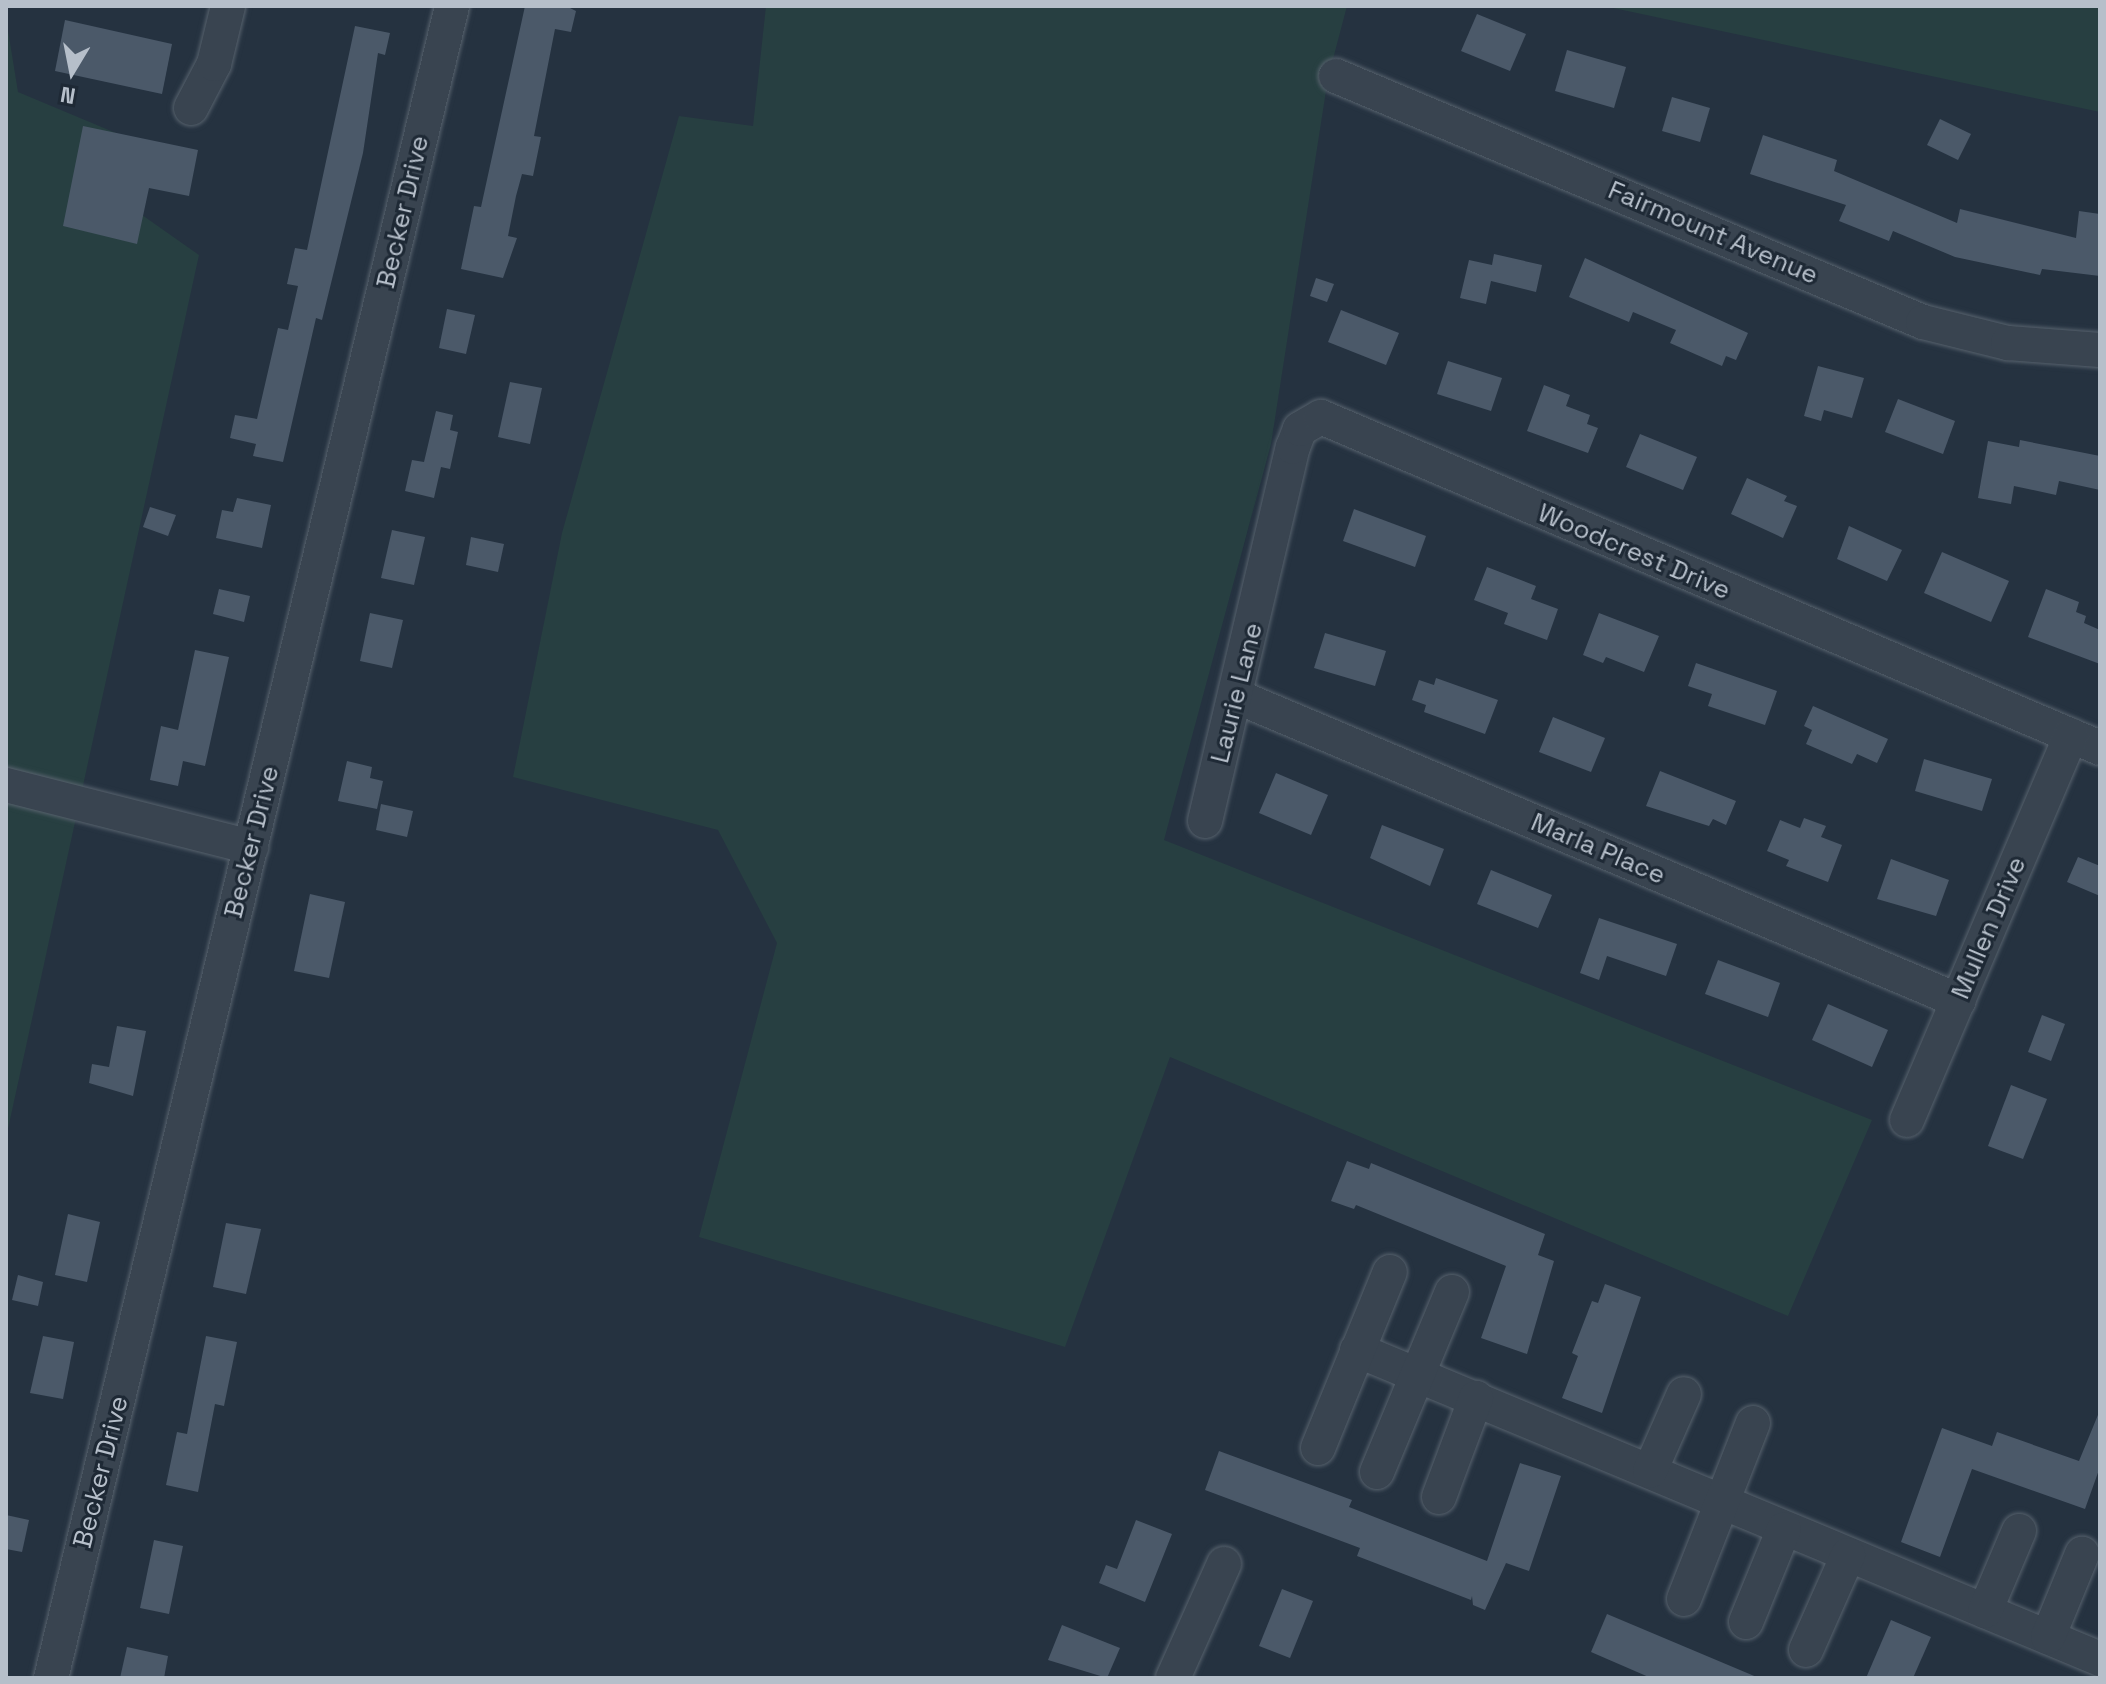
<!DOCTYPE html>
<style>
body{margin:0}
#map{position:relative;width:2106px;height:1684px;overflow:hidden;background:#253240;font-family:"Space Grotesk",sans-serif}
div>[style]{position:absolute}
.green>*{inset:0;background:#273f41}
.building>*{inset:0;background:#4b5969}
.roads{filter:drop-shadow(0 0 2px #57626d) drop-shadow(0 0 2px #57626d)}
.minor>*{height:34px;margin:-17px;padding:0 17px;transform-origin:17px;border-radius:17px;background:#394450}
span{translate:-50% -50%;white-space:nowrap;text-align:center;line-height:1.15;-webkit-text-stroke:6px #1e2935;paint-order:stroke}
.street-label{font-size:26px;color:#b6bfca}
.frame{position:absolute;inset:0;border:8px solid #b6bfca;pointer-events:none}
.north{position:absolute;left:32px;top:32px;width:80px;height:80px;-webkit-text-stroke:6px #1e2935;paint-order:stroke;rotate:190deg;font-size:22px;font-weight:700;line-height:32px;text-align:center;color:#b6bfca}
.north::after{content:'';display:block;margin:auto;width:28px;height:36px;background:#b6bfca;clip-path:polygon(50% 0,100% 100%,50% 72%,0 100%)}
</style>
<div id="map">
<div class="green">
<i style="clip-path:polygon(766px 6px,1347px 6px,1328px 78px,1271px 444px,1164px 840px,1872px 1120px,1788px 1316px,1170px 1057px,1065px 1347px,699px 1237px,777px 943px,718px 830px,513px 777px,562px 533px,679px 116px,753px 126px)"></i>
<i style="clip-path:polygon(1604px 6px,2100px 6px,2100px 112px)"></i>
<i style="clip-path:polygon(6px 18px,18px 92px,135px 141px,135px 210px,199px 255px,6px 1138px)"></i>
</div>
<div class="building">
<i style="clip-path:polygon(525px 6px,566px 6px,576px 11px,571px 32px,555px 29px,534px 136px,541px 137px,533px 176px,522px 174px,516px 196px,508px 236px,517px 238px,503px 278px,461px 269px,474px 206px,481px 207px)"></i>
<i style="clip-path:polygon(1477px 14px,1526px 34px,1510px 71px,1461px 51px)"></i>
<i style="clip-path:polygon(65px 20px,172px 44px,162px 94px,55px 71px)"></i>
<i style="clip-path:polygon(355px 26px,390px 33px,385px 55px,378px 53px,363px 153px,322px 320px,316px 318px,283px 462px,253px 456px,256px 444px,230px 438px,235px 415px,257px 419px,278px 328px,288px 330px,298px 286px,287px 284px,295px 248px,307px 250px)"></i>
<i style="clip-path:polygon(1567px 50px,1626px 67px,1614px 108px,1555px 91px)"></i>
<i style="clip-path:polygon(1672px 97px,1710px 108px,1700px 142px,1662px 131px)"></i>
<i style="clip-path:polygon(1940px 119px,1971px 134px,1958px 160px,1927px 145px)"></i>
<i style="clip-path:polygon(83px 126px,198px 150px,189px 196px,149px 188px,137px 244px,63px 226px)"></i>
<i style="clip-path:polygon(1763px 135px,1837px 160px,1834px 171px,1957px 223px,1960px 209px,2076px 238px,2079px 211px,2100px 214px,2100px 276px,2042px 269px,2040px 275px,1955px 257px,1893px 231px,1889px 241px,1839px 221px,1846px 205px,1750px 174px)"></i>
<i style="clip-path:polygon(1494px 254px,1542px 265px,1536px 292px,1491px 281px,1486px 304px,1460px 298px,1469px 260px,1492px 265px)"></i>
<i style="clip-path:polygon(1585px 258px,1748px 333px,1736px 360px,1726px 356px,1722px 366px,1670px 343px,1676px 330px,1633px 312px,1629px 322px,1569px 297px)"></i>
<i style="clip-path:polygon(1316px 278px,1334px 284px,1327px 302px,1310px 296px)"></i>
<i style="clip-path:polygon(447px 309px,475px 315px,466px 354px,439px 348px)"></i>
<i style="clip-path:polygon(1341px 310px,1399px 333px,1386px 365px,1328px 342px)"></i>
<i style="clip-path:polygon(1448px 361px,1502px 378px,1491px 411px,1437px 394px)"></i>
<i style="clip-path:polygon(1818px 366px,1864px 378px,1852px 418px,1824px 410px,1821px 421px,1804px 416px)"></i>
<i style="clip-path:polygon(510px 382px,542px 388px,530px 444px,498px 437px)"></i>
<i style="clip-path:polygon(1544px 385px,1570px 395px,1566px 406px,1590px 415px,1587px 424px,1598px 428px,1588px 453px,1527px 431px)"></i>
<i style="clip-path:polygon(1898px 399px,1955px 421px,1943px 454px,1885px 432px)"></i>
<i style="clip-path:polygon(436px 411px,453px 415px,450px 430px,458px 432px,450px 469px,441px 467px,434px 498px,405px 491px,412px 460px,424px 462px)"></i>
<i style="clip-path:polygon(1640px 434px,1697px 457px,1683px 490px,1626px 467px)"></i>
<i style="clip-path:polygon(2020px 440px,2100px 456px,2100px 490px,2059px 481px,2056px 495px,2014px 486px,2011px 504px,1978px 498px,1988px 441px,2019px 447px)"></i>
<i style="clip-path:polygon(1747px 478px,1787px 496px,1784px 501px,1797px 506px,1783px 538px,1731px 514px)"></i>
<i style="clip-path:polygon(237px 498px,271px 505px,262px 548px,216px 538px,222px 510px,233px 512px)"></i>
<i style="clip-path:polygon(150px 507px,176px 515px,168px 536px,143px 527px)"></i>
<i style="clip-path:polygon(1354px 509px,1426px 536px,1415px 567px,1343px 541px)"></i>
<i style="clip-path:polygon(1849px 526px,1902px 550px,1887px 581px,1837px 559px)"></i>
<i style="clip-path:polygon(392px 530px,425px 537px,414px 585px,381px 578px)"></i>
<i style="clip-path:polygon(471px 537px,504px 544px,498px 572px,466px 565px)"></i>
<i style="clip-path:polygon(1942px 552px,2009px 581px,1991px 622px,1924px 593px)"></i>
<i style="clip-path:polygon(1487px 567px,1536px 586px,1531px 599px,1558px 609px,1547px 640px,1504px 624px,1508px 613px,1474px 600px)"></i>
<i style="clip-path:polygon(219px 589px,250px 596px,244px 622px,213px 614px)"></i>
<i style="clip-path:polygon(2046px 589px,2079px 602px,2076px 612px,2086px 616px,2084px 623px,2100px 630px,2100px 664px,2028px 637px)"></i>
<i style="clip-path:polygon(370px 613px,403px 620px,392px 668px,360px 661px)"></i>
<i style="clip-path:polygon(1599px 613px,1659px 636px,1644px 672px,1606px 657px,1603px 663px,1583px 655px)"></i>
<i style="clip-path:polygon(1325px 633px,1386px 651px,1375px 686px,1314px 668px)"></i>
<i style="clip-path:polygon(195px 650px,229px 657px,205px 766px,183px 761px,178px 786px,150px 780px,161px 726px,178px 730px)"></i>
<i style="clip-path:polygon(1696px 663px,1777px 691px,1765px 725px,1708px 706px,1712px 694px,1688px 686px)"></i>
<i style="clip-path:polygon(1436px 678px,1498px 700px,1485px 734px,1424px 712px,1426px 705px,1412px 700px,1419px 680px,1434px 685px)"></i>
<i style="clip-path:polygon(1813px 706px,1888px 739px,1877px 763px,1857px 754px,1852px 764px,1806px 744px,1812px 730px,1804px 726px)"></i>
<i style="clip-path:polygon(1553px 717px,1605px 738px,1591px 772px,1539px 752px)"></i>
<i style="clip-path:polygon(1924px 759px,1992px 779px,1982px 811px,1915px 791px)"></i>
<i style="clip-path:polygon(347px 761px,372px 767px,370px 778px,383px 781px,377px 809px,338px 801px)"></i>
<i style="clip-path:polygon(1660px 771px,1736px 801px,1726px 825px,1713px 819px,1709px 826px,1646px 806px)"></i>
<i style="clip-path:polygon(1276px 773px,1328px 795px,1311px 835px,1259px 813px)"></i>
<i style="clip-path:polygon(381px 804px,413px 811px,407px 837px,376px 830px)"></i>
<i style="clip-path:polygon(1804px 818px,1826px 826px,1821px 837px,1842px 845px,1828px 882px,1786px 866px,1789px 860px,1767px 851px,1780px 820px,1800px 828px)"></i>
<i style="clip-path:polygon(1382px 825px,1444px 849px,1430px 886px,1370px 858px)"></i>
<i style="clip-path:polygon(2078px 857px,2100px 866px,2100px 896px,2067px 882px)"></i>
<i style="clip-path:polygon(1891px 859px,1949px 880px,1936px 916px,1877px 899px)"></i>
<i style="clip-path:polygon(1491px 870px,1552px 895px,1538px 928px,1477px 904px)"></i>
<i style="clip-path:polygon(310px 894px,345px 902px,329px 978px,294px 971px)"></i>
<i style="clip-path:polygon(1599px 918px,1677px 944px,1666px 976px,1607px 956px,1599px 980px,1580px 973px)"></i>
<i style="clip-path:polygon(1718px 960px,1780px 983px,1768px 1017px,1705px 994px)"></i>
<i style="clip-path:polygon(1828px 1004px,1888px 1030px,1872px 1067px,1812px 1040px)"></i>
<i style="clip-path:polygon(2042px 1015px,2065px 1024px,2051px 1061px,2028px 1052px)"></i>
<i style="clip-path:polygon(117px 1026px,146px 1031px,133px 1096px,89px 1083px,92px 1064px,109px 1067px)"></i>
<i style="clip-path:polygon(2011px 1085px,2047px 1099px,2023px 1159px,1988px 1146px)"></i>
<i style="clip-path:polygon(1347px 1161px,1369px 1169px,1371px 1163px,1545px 1234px,1538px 1255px,1554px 1261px,1527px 1354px,1481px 1338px,1506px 1266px,1356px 1205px,1354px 1209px,1331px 1201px)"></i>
<i style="clip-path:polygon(68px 1214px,100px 1222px,87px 1282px,55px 1275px)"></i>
<i style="clip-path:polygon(226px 1223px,261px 1229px,246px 1294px,213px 1287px)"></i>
<i style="clip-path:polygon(18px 1275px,43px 1282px,38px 1306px,12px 1300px)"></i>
<i style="clip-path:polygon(1605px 1284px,1641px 1297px,1602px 1413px,1562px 1398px,1578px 1356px,1572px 1353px,1592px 1301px,1598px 1303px)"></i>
<i style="clip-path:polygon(43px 1336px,74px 1342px,63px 1399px,30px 1393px)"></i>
<i style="clip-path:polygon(206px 1336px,237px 1342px,224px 1406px,215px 1404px,198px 1492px,166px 1485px,177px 1432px,187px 1434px)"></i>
<i style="clip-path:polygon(2100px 1410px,2100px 1467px,2085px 1509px,1972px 1469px,1940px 1557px,1901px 1542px,1942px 1428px,1992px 1446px,1997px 1432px,2079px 1461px)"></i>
<i style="clip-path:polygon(1219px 1451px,1352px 1500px,1349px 1507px,1487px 1561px,1520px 1463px,1561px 1476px,1529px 1571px,1506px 1563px,1485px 1610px,1473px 1605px,1472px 1596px,1471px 1600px,1357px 1556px,1360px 1548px,1205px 1490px)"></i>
<i style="clip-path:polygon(6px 1515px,29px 1520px,22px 1552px,6px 1549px)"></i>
<i style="clip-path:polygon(1136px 1520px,1172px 1534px,1145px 1602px,1099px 1583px,1106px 1565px,1117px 1569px)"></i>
<i style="clip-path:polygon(154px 1540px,183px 1546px,169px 1614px,140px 1608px)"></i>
<i style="clip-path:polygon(1282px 1589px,1313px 1601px,1290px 1658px,1259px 1646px)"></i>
<i style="clip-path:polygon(1607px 1614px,1759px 1678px,1651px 1678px,1591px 1652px)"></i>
<i style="clip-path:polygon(1891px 1620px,1931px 1637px,1913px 1678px,1866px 1678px)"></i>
<i style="clip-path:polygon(1062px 1625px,1120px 1648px,1107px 1678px,1048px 1660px)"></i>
<i style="clip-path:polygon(127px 1647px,168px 1656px,164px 1678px,120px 1678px)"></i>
</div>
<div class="roads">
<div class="minor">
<i style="left:1336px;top:76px;width:636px;rotate:22.74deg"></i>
<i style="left:1923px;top:322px;width:88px;rotate:13.9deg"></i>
<i style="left:2008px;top:343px;width:92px;rotate:4.4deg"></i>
<i style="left:191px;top:108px;width:50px;rotate:-62.4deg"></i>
<i style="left:214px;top:64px;width:60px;rotate:-76.4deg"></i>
<i style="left:1238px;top:697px;width:782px;rotate:22.86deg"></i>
<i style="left:6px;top:785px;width:253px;rotate:14.2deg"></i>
<i style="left:1205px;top:821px;width:384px;rotate:-76.8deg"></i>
<i style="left:1293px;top:447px;width:19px;rotate:-69deg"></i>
<i style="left:1300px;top:429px;width:24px;rotate:-30deg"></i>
<i style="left:1321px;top:417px;width:846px;rotate:23.02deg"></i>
<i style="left:1907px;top:1120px;width:418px;rotate:-66.9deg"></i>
<i style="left:1357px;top:1350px;width:805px;rotate:22.58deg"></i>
<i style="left:1318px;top:1448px;width:190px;rotate:-67.8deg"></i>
<i style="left:1650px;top:1471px;width:84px;rotate:-66.2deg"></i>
<i style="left:1377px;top:1472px;width:195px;rotate:-67.4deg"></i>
<i style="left:1439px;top:1497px;width:106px;rotate:-69.5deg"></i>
<i style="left:1684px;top:1599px;width:189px;rotate:-68.6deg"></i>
<i style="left:1985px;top:1611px;width:87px;rotate:-67deg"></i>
<i style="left:1746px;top:1622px;width:100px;rotate:-67.8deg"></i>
<i style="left:2048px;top:1637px;width:90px;rotate:-67.7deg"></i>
<i style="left:1806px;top:1650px;width:104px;rotate:-66.1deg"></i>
<i style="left:51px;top:1678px;width:1719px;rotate:-76.51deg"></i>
<i style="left:1173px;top:1678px;width:125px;rotate:-65.9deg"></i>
</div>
</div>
<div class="street-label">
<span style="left:403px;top:212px;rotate:-77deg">Becker Drive</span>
<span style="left:1713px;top:233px;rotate:23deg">Fairmount Avenue</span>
<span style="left:1634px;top:552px;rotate:23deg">Woodcrest Drive</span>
<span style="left:1237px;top:693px;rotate:-76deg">Laurie Lane</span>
<span style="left:252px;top:842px;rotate:-76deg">Becker Drive</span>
<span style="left:1598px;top:849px;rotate:23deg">Marla Place</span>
<span style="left:1989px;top:928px;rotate:-67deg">Mullen Drive</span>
<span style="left:101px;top:1472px;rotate:-76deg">Becker Drive</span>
</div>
<div class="frame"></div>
<div class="north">N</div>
</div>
